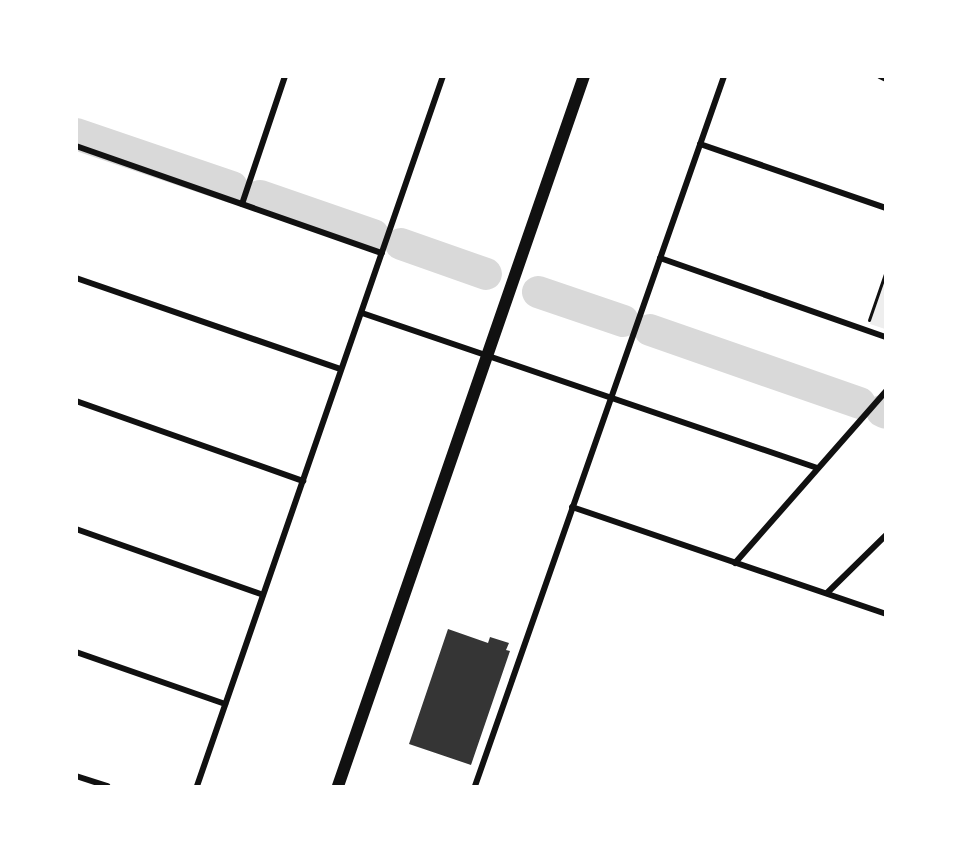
<!DOCTYPE html>
<style>
body{margin:0}
#map{position:relative;width:962px;height:863px;overflow:hidden;background:#fff;font-family:Literata,serif}
div>[style]{position:absolute}
.green>*{inset:0;background:#eee}
.river>*{height:32px;margin:-16px;padding:0 16px;transform-origin:16px;border-radius:16px;background:#d9d9d9}
.building>*{inset:0;background:#353535}
.path>*{height:3px;margin:-1.5px;padding:0 1.5px;transform-origin:1.5px;border-radius:1.5px;background:#111}
.minor>*{height:6px;margin:-3px;padding:0 3px;transform-origin:3px;border-radius:3px;background:#111}
.secondary>*{height:12px;margin:-6px;padding:0 6px;transform-origin:6px;border-radius:6px;background:#111}
span{translate:-50% -50%;white-space:nowrap;text-align:center;line-height:1.15;-webkit-text-stroke:4.5px #fff;paint-order:stroke}
.frame{position:absolute;inset:0;border:78px solid #fff;pointer-events:none}
</style>
<div id="map">
<div class="green">
<i style="clip-path:polygon(885px 279px,885px 329px,870px 324px)"></i>
</div>
<div class="river">
<i style="left:76px;top:134px;width:165px;rotate:18.8deg"></i>
<i style="left:260px;top:196px;width:120px;rotate:19deg"></i>
<i style="left:401px;top:244px;width:90px;rotate:19.4deg"></i>
<i style="left:538px;top:292px;width:90px;rotate:18.8deg"></i>
<i style="left:650px;top:330px;width:222px;rotate:19.2deg"></i>
<i style="left:882px;top:411px;width:4px;rotate:27deg"></i>
</div>
<div class="building">
<i style="clip-path:polygon(448px 629px,488px 643px,490px 637px,509px 643px,506px 650px,510px 651px,471px 765px,409px 744px)"></i>
</div>
<div class="path">
<i style="left:869px;top:320px;width:52px;rotate:-70.9deg"></i>
</div>
<div class="minor">
<i style="left:880px;top:76px;width:7px;rotate:27deg"></i>
<i style="left:700px;top:144px;width:197px;rotate:19deg"></i>
<i style="left:76px;top:146px;width:324px;rotate:19.3deg"></i>
<i style="left:242px;top:204px;width:135px;rotate:-71.4deg"></i>
<i style="left:660px;top:258px;width:239px;rotate:19.3deg"></i>
<i style="left:76px;top:278px;width:280px;rotate:19deg"></i>
<i style="left:362px;top:313px;width:481px;rotate:18.8deg"></i>
<i style="left:76px;top:401px;width:241px;rotate:19.4deg"></i>
<i style="left:572px;top:507px;width:332px;rotate:18.8deg"></i>
<i style="left:76px;top:529px;width:198px;rotate:19.4deg"></i>
<i style="left:735px;top:563px;width:229px;rotate:-48.7deg"></i>
<i style="left:827px;top:593px;width:83px;rotate:-44.5deg"></i>
<i style="left:76px;top:652px;width:158px;rotate:19.2deg"></i>
<i style="left:76px;top:776px;width:33px;rotate:18deg"></i>
<i style="left:197px;top:786px;width:751px;rotate:-70.89deg"></i>
<i style="left:475px;top:786px;width:752px;rotate:-70.67deg"></i>
</div>
<div class="secondary">
<i style="left:338px;top:786px;width:751px;rotate:-70.89deg"></i>
</div>
<div class="frame"></div>
</div>
